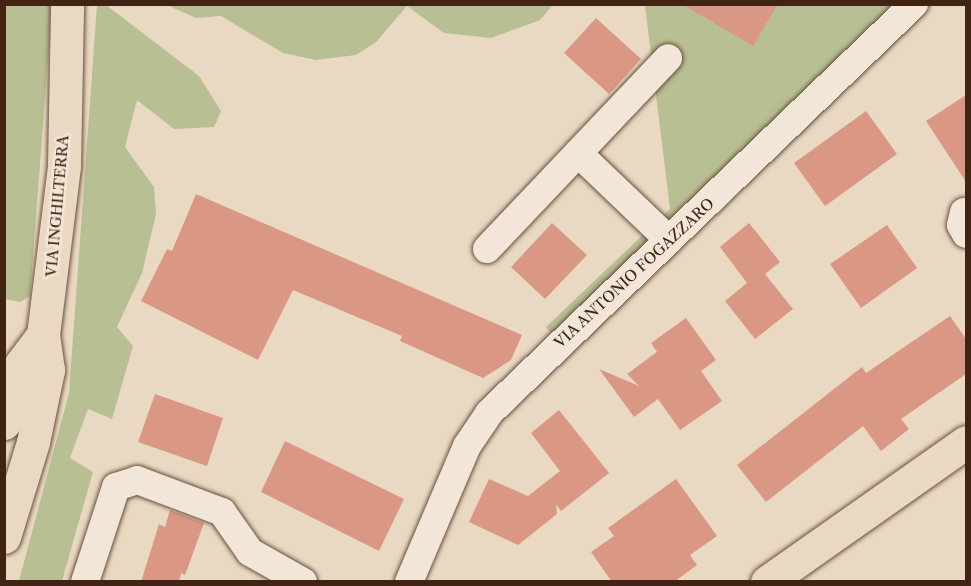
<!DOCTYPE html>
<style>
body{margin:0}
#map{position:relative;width:971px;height:586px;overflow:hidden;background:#e9d9c2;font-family:"Libre Caslon Text",serif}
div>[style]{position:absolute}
.green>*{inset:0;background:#b8bf92}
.building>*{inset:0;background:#da9884}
.roads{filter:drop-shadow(0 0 2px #6a503e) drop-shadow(0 0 2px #6a503e)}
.minor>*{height:28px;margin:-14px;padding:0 14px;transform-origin:14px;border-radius:14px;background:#f1e6d7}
.major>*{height:33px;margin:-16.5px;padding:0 16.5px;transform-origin:16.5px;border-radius:16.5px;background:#e9d9c2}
span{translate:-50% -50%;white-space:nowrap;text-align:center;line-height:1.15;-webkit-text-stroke:5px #f1e6d7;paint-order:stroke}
.street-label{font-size:15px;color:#402312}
.frame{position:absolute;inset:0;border:6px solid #402312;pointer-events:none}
</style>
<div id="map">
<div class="green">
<i style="clip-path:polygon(5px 5px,52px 5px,30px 296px,20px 302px,5px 299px)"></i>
<i style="clip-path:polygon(97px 5px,106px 5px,199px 76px,221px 111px,214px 127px,174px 129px,137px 100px,125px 147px,154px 187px,156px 214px,142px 273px,117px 327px,133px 346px,112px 419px,88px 409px,70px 458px,93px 472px,62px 581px,19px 581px,69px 393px)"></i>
<i style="clip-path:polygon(167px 5px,553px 5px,540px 20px,491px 38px,444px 33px,407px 6px,376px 42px,356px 55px,316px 60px,283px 53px,221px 16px,196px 18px)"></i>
<i style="clip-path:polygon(645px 5px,914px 5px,559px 344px,546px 327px,670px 209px)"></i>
</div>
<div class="building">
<i style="clip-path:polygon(682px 4px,778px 4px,753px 46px)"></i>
<i style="clip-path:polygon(596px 18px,641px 59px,609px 94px,564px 53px)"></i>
<i style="clip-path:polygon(966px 95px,966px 182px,926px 121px)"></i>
<i style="clip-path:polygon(866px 111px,897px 154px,825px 206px,794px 163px)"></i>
<i style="clip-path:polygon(196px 194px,522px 335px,511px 360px,483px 378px,400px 341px,402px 336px,293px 290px,258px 360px,141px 301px,167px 249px,172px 251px)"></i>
<i style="clip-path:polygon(552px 223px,587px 255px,545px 299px,511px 267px)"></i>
<i style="clip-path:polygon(749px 223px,780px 262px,765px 274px,793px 309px,755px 339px,725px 301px,747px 283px,720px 247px)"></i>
<i style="clip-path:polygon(887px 225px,917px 268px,861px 308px,830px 264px)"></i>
<i style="clip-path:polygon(950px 316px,966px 339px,966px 374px,901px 419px,909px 429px,881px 451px,863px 426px,766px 502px,737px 465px,862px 367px,866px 373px)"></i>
<i style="clip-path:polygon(686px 318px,716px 360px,701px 371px,722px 401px,680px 430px,658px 399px,634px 417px,599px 369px,639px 386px,627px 374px,657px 352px,651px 343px)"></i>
<i style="clip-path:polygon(155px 394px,223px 418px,207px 466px,138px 442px)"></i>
<i style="clip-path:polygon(559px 410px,609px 473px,561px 511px,556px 504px,557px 514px,518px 545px,469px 522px,489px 479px,528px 496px,560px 471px,531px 433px)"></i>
<i style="clip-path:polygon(285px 441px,404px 499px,379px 551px,261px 492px)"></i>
<i style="clip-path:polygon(676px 479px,717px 536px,690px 555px,697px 565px,674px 582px,612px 582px,591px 552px,614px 536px,608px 528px)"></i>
<i style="clip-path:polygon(170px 510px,204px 523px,185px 575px,181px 573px,179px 582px,141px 582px,159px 524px,165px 527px)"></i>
</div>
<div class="roads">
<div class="minor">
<i style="left:578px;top:153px;width:126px;rotate:43.7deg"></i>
<i style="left:964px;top:212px;width:13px;rotate:103deg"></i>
<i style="left:961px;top:225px;width:10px;rotate:61deg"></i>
<i style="left:487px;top:249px;width:263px;rotate:-46.5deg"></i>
<i style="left:85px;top:582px;width:100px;rotate:-71.9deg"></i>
<i style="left:116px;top:487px;width:22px;rotate:-18deg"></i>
<i style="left:137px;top:480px;width:91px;rotate:20.6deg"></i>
<i style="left:222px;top:512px;width:49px;rotate:55deg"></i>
<i style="left:250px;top:552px;width:61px;rotate:29.5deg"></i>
<i style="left:409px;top:582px;width:148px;rotate:-66.9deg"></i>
<i style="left:467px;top:446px;width:40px;rotate:-56deg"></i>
<i style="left:489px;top:413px;width:590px;rotate:-43.9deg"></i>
</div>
<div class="major">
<i style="left:4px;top:423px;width:61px;rotate:-73.9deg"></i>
<i style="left:21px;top:364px;width:36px;rotate:-53deg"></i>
<i style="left:4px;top:537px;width:99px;rotate:-73deg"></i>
<i style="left:33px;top:442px;width:74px;rotate:-78.2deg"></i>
<i style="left:48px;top:370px;width:35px;rotate:-98deg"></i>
<i style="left:43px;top:335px;width:170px;rotate:-82.9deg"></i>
<i style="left:64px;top:166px;width:162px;rotate:-88.9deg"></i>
<i style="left:767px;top:582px;width:243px;rotate:-35.1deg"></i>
</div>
</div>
<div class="street-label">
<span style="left:57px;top:206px;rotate:-85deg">VIA INGHILTERRA</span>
<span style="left:634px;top:273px;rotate:-43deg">VIA ANTONIO FOGAZZARO</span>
</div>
<div class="frame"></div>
</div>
